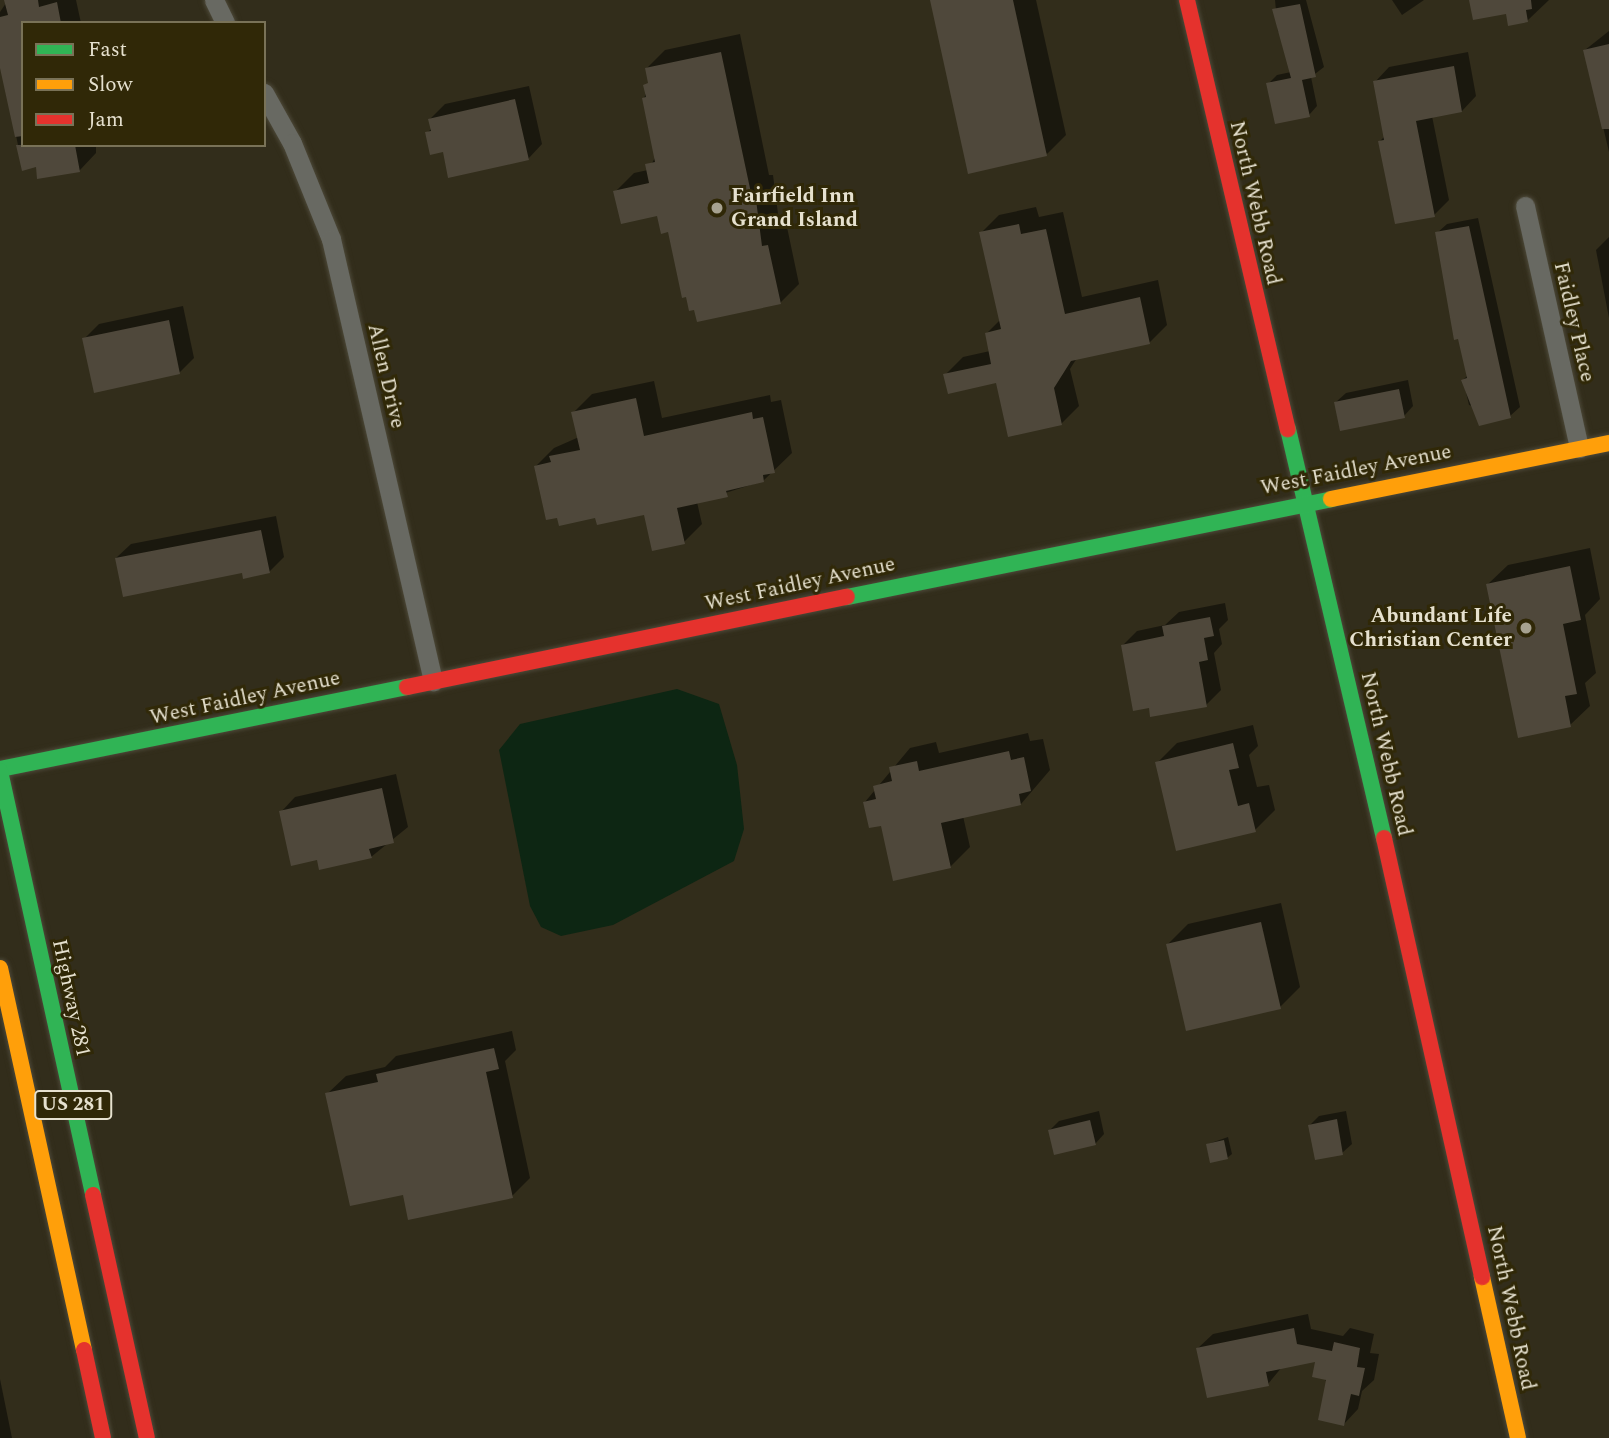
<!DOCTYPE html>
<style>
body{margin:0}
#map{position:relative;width:1609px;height:1438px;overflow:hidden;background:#322d1b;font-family:Spectral,serif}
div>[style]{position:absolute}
.water>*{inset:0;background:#0d2613}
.shadow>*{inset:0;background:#0007}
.building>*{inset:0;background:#4f483b}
.roads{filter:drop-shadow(0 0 2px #4d4939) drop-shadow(0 0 2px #4d4939)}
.street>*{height:19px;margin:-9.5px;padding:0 9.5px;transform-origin:9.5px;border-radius:9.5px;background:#686962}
.fast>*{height:16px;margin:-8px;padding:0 8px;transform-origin:8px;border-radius:8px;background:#30b455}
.slow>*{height:16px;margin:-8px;padding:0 8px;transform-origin:8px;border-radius:8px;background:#ff9f0a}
.jam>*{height:16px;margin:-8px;padding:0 8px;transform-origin:8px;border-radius:8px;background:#e5322d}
.dots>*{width:19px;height:19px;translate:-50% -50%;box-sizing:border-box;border:4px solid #302807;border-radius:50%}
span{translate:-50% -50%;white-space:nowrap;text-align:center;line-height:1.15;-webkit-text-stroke:6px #302807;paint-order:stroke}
.shield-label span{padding:2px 5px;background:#302807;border:2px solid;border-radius:5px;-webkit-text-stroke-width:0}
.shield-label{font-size:19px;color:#e6e1cf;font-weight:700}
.poi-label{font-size:21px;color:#e6e1cf;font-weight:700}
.left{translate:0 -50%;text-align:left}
.right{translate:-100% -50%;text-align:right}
.street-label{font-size:21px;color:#e6e1cf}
.legend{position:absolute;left:21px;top:21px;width:245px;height:126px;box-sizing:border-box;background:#302807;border:2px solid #797257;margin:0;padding:9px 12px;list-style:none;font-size:21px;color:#e6e1cf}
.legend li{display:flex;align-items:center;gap:14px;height:35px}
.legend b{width:35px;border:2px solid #797257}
</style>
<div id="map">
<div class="water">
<i style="clip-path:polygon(677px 689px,719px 704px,737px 765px,744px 829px,734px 861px,613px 925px,561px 936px,541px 927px,530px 906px,499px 750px,520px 724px)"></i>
</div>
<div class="shadow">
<i style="clip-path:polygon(8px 0,76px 0,81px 23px,23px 23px,23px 145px,96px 145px,96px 153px,80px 170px,39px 177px,38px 165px,23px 169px,0 59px,0 12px)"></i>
<i style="clip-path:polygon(931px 0,1036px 0,1066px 135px,1047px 154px)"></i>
<i style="clip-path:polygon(1275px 0,1306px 0,1324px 67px,1311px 77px,1317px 106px,1309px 115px,1268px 84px,1277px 75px,1291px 72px,1283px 31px,1278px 32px)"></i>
<i style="clip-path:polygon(1392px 0,1424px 0,1402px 15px)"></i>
<i style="clip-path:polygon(1471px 0,1549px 0,1528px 20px)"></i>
<i style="clip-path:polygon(1609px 31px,1609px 152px,1585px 50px)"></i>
<i style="clip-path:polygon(740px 34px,769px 175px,773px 175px,780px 229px,787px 227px,799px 284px,780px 303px,658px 214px,615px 192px,634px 173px,648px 170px,656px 156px,644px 99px,649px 81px,647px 68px,665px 50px)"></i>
<i style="clip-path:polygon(1468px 52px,1476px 96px,1462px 111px,1432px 116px,1449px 200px,1434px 215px,1380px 141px,1385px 136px,1375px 82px,1389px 67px)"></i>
<i style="clip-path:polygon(529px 86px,542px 144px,528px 159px,444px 150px,427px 133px,432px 128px,430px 119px,445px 104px)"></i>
<i style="clip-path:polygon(1036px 207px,1039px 217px,1063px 212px,1082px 297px,1158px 280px,1167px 325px,1150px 342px,1077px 358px,1070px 369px,1079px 406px,1061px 424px,997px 381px,945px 375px,963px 357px,990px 351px,987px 333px,1000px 320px,981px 233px,999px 215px)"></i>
<i style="clip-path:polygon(1478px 218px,1520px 407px,1510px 416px,1469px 405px,1463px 380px,1468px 375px,1437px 233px,1447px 224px)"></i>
<i style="clip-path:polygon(1609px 237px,1609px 318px,1596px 250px)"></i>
<i style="clip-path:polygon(183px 306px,194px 358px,180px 372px,84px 339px,99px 324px)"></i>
<i style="clip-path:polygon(1408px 380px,1413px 406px,1404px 416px,1336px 402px,1346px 393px)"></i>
<i style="clip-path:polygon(654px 381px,662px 418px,770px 395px,771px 402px,781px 400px,792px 453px,763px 481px,697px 502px,702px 524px,684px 542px,646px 513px,597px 516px,536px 466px,554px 448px,579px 437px,573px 413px,592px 394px)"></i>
<i style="clip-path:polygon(276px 516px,284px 557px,269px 572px,116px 558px,131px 544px)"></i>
<i style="clip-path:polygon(1590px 548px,1600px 599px,1585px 615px,1596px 673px,1585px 683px,1590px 706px,1570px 725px,1488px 584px,1508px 565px)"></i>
<i style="clip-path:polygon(1225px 603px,1228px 620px,1219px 629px,1222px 644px,1214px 653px,1221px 690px,1206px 705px,1150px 706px,1123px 645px,1137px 631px,1165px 625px,1179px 612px)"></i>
<i style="clip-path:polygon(1253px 725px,1258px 746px,1249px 755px,1257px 787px,1269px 785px,1275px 810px,1255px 830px,1157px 763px,1177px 743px)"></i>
<i style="clip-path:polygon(1028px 733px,1030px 741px,1043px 739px,1050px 770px,1021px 804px,963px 816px,970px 847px,950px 867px,882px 823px,865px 802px,910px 748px,936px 742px,939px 753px)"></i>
<i style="clip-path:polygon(396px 774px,408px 827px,371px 857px,318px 858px,281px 812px,295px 797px)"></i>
<i style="clip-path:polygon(1281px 903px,1300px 987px,1280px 1007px,1168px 944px,1188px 924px)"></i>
<i style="clip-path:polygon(512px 1031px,516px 1050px,505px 1061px,530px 1178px,512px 1196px,404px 1193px,327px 1094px,346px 1076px,385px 1067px,396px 1056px)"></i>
<i style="clip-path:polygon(1099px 1111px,1104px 1134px,1095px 1144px,1050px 1130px,1059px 1121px)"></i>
<i style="clip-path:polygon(1346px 1111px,1352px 1144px,1342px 1153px,1310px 1125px,1319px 1116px)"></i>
<i style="clip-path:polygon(1228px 1137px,1232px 1154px,1227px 1158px,1208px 1144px)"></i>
<i style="clip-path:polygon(1308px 1314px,1311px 1329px,1343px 1336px,1350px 1328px,1374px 1334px,1370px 1353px,1379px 1354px,1374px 1380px,1362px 1391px,1358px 1409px,1344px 1424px,1317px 1360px,1282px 1367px,1268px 1384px,1198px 1348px,1213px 1334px)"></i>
<i style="clip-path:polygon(0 1379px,12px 1438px,0 1438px)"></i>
</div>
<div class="building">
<i style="clip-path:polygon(4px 0,38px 0,39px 7px,57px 2px,61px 23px,23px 23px,23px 136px,15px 137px,0 68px,0 17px,8px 15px)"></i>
<i style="clip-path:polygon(930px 0,1013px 0,1047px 156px,968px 174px)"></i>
<i style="clip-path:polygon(1469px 0,1531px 0,1532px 9px,1526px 10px,1528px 22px,1508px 26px,1506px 14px,1473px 20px)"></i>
<i style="clip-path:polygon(1300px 4px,1316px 77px,1302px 80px,1310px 117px,1275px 124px,1266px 83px,1291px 78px,1272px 9px)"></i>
<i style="clip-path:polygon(1609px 44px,1609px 129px,1602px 129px,1583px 50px)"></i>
<i style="clip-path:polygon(721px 52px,751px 193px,755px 192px,762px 246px,768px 245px,781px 304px,697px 322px,694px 310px,689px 311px,686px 297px,682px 298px,668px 232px,661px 234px,657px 216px,621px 224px,613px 191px,649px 183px,645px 164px,655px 162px,642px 98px,646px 97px,643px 85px,648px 83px,645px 68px)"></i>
<i style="clip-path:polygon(1454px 66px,1462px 112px,1416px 121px,1435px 217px,1395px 224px,1378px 141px,1384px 140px,1373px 81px)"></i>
<i style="clip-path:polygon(515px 99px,529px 160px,448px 178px,443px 152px,430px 155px,425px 132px,431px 131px,428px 119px)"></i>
<i style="clip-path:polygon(16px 145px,75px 145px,80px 172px,37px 179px,36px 167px,22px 171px)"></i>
<i style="clip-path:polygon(1019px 224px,1021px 234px,1046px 229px,1065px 314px,1140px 297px,1150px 344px,1071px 361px,1054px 388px,1062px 425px,1008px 437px,996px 383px,948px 394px,943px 374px,991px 364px,985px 333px,1001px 329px,979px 232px)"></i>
<i style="clip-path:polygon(1469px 226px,1511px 418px,1479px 426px,1461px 380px,1467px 378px,1458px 339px,1454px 340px,1435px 232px)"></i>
<i style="clip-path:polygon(169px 320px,180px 374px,94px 393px,82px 338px)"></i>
<i style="clip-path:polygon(1399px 389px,1405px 418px,1340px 431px,1334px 402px)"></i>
<i style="clip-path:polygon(636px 398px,644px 436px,752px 412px,753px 419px,763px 417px,775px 473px,763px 475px,764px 482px,726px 491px,728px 497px,677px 508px,685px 544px,652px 551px,644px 515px,597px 525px,595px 518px,559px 526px,557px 518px,546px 520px,534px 466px,551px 462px,549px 456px,580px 450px,571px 412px)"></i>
<i style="clip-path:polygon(261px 530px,270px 573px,243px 579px,242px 573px,123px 597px,115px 558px)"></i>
<i style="clip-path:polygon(1570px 566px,1581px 620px,1563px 624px,1577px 694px,1565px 696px,1571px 727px,1518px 738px,1486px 584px)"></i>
<i style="clip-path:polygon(1210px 617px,1214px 636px,1204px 638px,1208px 660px,1199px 662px,1207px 707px,1150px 717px,1149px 708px,1133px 711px,1121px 645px,1164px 636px,1162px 626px)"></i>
<i style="clip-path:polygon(1233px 743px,1239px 768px,1229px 770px,1238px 806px,1249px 803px,1256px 832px,1176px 851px,1155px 762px)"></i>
<i style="clip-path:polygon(1009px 751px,1011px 760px,1024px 757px,1031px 791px,1019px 794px,1021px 805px,941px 823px,951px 868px,893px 881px,881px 826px,869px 828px,863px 802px,876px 799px,873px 786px,892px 781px,889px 767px,917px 761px,919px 771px)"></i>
<i style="clip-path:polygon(382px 788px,394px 843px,369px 849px,372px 858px,319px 870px,317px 860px,291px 866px,279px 811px)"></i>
<i style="clip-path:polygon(1261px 922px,1281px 1009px,1186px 1031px,1166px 944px)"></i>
<i style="clip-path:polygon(494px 1048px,499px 1069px,486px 1072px,513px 1198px,408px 1220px,403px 1195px,350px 1206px,325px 1093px,378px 1082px,376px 1074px)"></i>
<i style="clip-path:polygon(1337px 1119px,1343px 1155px,1315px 1160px,1308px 1125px)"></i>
<i style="clip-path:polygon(1090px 1120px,1096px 1145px,1054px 1155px,1048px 1130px)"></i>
<i style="clip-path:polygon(1224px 1140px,1228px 1159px,1210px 1163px,1206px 1144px)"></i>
<i style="clip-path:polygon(1294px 1328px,1297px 1344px,1332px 1351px,1334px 1342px,1360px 1348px,1357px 1367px,1365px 1368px,1359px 1396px,1351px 1394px,1344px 1426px,1318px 1420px,1326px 1380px,1312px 1377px,1315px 1362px,1266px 1372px,1269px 1386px,1207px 1398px,1196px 1348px)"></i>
</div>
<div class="roads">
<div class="street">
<i style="left:214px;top:0;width:25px;rotate:64deg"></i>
<i style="left:264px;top:93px;width:57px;rotate:60.8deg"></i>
<i style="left:292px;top:143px;width:104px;rotate:67.9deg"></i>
<i style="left:331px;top:239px;width:454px;rotate:77deg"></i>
<i style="left:1525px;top:206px;width:248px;rotate:77.4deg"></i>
</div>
<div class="fast">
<i style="left:1288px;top:429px;width:420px;rotate:76.8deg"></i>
<i style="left:847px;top:597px;width:494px;rotate:-11.4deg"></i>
<i style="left:0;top:769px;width:415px;rotate:-11.4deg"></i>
<i style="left:0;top:771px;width:434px;rotate:77.6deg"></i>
</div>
<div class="slow">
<i style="left:1331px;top:499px;width:284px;rotate:-11.4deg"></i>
<i style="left:0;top:968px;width:391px;rotate:77.6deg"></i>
<i style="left:1482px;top:1277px;width:165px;rotate:77.4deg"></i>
</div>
<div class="jam">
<i style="left:1187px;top:0;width:441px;rotate:76.8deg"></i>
<i style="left:407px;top:687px;width:449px;rotate:-11.6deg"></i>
<i style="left:1384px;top:838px;width:450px;rotate:77.4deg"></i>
<i style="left:93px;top:1195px;width:249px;rotate:77.5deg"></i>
<i style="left:84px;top:1350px;width:90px;rotate:77.8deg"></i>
</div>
</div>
<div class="dots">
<i style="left:717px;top:208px;background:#a7a290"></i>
<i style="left:1526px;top:628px;background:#a7a290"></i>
</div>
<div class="shield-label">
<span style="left:73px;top:1105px">US 281</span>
</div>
<div class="poi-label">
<span class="left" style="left:731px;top:208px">Fairfield Inn<br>Grand Island</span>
<span class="right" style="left:1512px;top:628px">Abundant Life<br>Christian Center</span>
</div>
<div class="street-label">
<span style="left:1255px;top:203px;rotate:77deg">North Webb Road</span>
<span style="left:1574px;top:322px;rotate:77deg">Faidley Place</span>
<span style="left:386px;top:376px;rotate:77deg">Allen Drive</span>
<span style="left:1356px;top:470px;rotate:-11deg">West Faidley Avenue</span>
<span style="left:800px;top:584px;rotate:-12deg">West Faidley Avenue</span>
<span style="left:245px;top:698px;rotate:-12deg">West Faidley Avenue</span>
<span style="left:1386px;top:754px;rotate:77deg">North Webb Road</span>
<span style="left:71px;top:998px;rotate:78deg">Highway 281</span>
<span style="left:1511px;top:1308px;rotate:78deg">North Webb Road</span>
</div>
<ul class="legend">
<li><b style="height:9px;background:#30b455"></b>Fast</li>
<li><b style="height:9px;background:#ff9f0a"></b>Slow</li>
<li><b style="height:9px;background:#e5322d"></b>Jam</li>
</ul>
</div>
